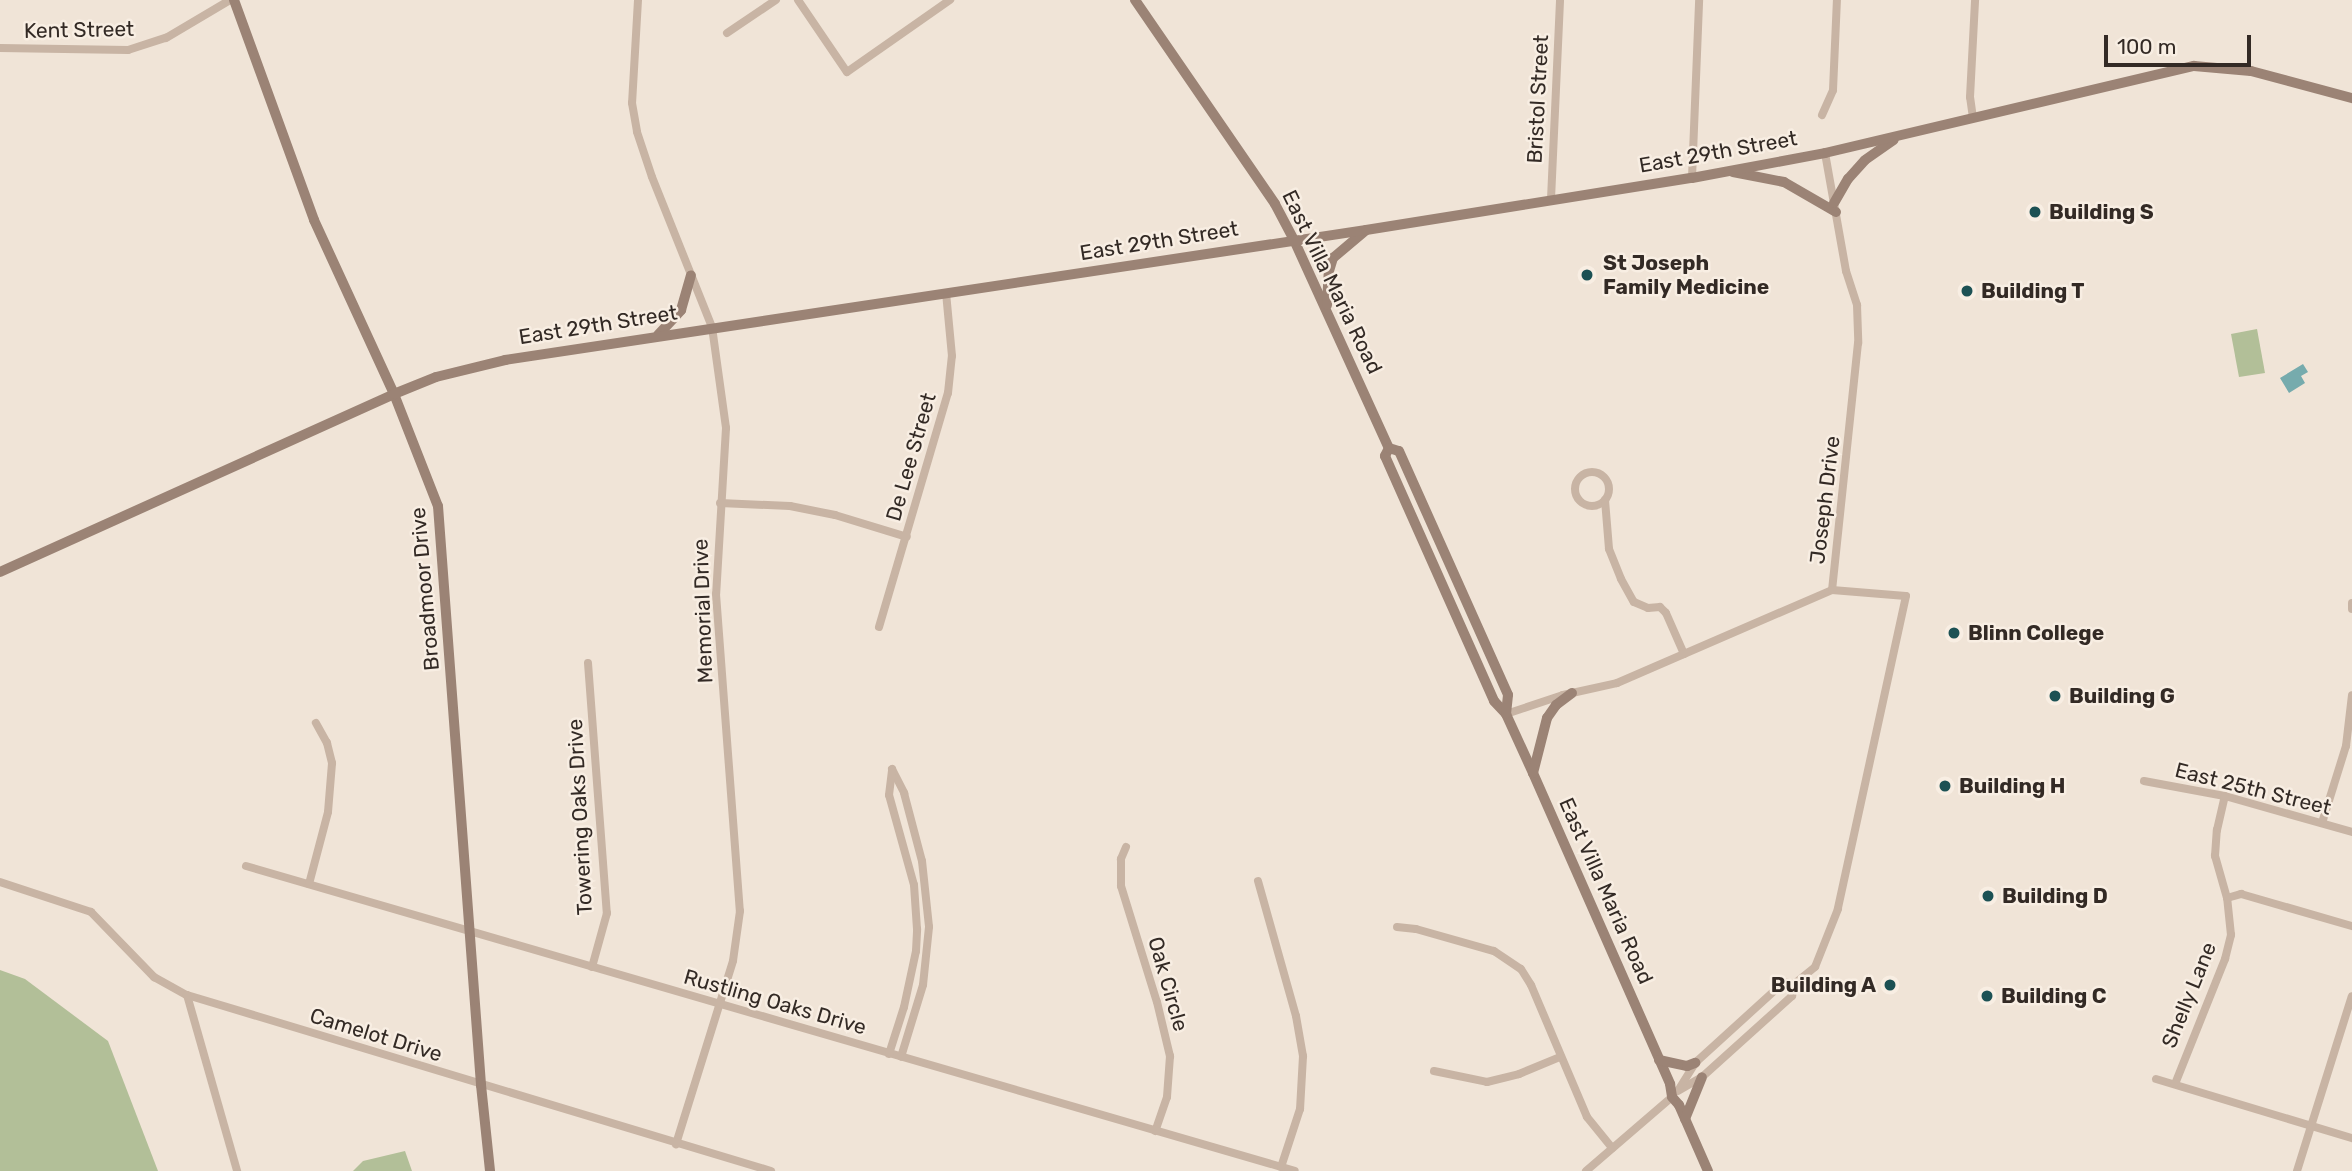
<!DOCTYPE html>
<style>
body{margin:0}
#map{position:relative;width:2352px;height:1171px;overflow:hidden;background:#f0e4d7;font-family:Rubik,sans-serif}
div>[style]{position:absolute}
.green>*{inset:0;background:#b2bf98}
.water>*{inset:0;background:#76abad}
.street>*{height:8px;margin:-4px;padding:0 4px;transform-origin:4px;border-radius:4px;background:#c8b4a4}
.street>.ring{margin:-4px;padding:0;box-sizing:content-box;background:none;border:8px solid #c8b4a4;border-radius:50%}
.secondary>*{height:10px;margin:-5px;padding:0 5px;transform-origin:5px;border-radius:5px;background:#9b8375}
.dots>*{width:19px;height:19px;translate:-50% -50%;box-sizing:border-box;border:4px solid #f8eee3;border-radius:50%}
span{translate:-50% -50%;white-space:nowrap;text-align:center;line-height:1.15;-webkit-text-stroke:5px #f8eee3;paint-order:stroke}
.street-label{font-size:21px;color:#332a25}
.poi-label{font-size:21px;color:#332a25;font-weight:700}
.left{translate:0 -50%;text-align:left}
.right{translate:-100% -50%;text-align:right}
.scale{position:absolute;left:2104px;top:35px;width:147px;height:32px;box-sizing:border-box;border:4px solid #332a25;border-top:0;padding-left:9px;font-size:21px;line-height:24px;white-space:nowrap;color:#332a25;-webkit-text-stroke:5px #f8eee3;paint-order:stroke}
</style>
<div id="map">
<div class="green">
<i style="clip-path:polygon(2257px 329px,2265px 373px,2239px 377px,2231px 334px)"></i>
<i style="clip-path:polygon(0 970px,25px 979px,108px 1041px,158px 1171px,0 1171px)"></i>
<i style="clip-path:polygon(405px 1151px,412px 1171px,353px 1171px,363px 1161px)"></i>
</div>
<div class="water">
<i style="clip-path:polygon(2303px 364px,2308px 372px,2301px 376px,2305px 383px,2289px 393px,2280px 378px)"></i>
</div>
<div class="street">
<i style="left:638px;top:0;width:103px;rotate:93.3deg"></i>
<i style="left:632px;top:103px;width:29px;rotate:80deg"></i>
<i style="left:637px;top:132px;width:47px;rotate:71.6deg"></i>
<i style="left:652px;top:177px;width:162px;rotate:68.2deg"></i>
<i style="left:712px;top:327px;width:102px;rotate:82.1deg"></i>
<i style="left:726px;top:428px;width:166px;rotate:93.4deg"></i>
<i style="left:716px;top:594px;width:318px;rotate:85.7deg"></i>
<i style="left:740px;top:911px;width:50px;rotate:98deg"></i>
<i style="left:733px;top:961px;width:192px;rotate:107.3deg"></i>
<i style="left:798px;top:0;width:87px;rotate:55.8deg"></i>
<i style="left:847px;top:72px;width:126px;rotate:-35deg"></i>
<i style="left:727px;top:33px;width:59px;rotate:-34deg"></i>
<i style="left:0;top:48px;width:128px;rotate:0.9deg"></i>
<i style="left:128px;top:50px;width:40px;rotate:-18deg"></i>
<i style="left:166px;top:38px;width:74px;rotate:-30.7deg"></i>
<i style="left:1822px;top:115px;width:27px;rotate:-66deg"></i>
<i style="left:1833px;top:90px;width:90px;rotate:-87.5deg"></i>
<i style="left:1973px;top:118px;width:21px;rotate:-98deg"></i>
<i style="left:1970px;top:97px;width:97px;rotate:-87deg"></i>
<i style="left:1825px;top:153px;width:120px;rotate:79.9deg"></i>
<i style="left:1846px;top:271px;width:36px;rotate:72deg"></i>
<i style="left:1857px;top:305px;width:38px;rotate:88deg"></i>
<i style="left:1858px;top:343px;width:248px;rotate:96deg"></i>
<i style="left:1692px;top:178px;width:178px;rotate:-87.7deg"></i>
<i style="left:1551px;top:199px;width:199px;rotate:-87.4deg"></i>
<i class="ring" style="left:1575px;top:472px;width:26px;height:26px"></i>
<i style="left:1605px;top:500px;width:49px;rotate:85.3deg"></i>
<i style="left:1609px;top:549px;width:32px;rotate:68deg"></i>
<i style="left:1621px;top:579px;width:26px;rotate:61deg"></i>
<i style="left:1634px;top:602px;width:15px;rotate:23deg"></i>
<i style="left:1648px;top:608px;width:12px;rotate:-5deg"></i>
<i style="left:1660px;top:607px;width:8px;rotate:45deg"></i>
<i style="left:1666px;top:613px;width:45px;rotate:66.3deg"></i>
<i style="left:720px;top:503px;width:70px;rotate:2.5deg"></i>
<i style="left:790px;top:506px;width:46px;rotate:11.3deg"></i>
<i style="left:835px;top:515px;width:75px;rotate:17deg"></i>
<i style="left:2352px;top:603px;width:6px;rotate:90deg"></i>
<i style="left:879px;top:627px;width:244px;rotate:-73.6deg"></i>
<i style="left:948px;top:393px;width:37px;rotate:-84deg"></i>
<i style="left:952px;top:356px;width:63px;rotate:-95.4deg"></i>
<i style="left:588px;top:663px;width:251px;rotate:85.7deg"></i>
<i style="left:607px;top:913px;width:56px;rotate:105.5deg"></i>
<i style="left:1506px;top:714px;width:60px;rotate:-18.4deg"></i>
<i style="left:1563px;top:695px;width:55px;rotate:-12.5deg"></i>
<i style="left:1617px;top:683px;width:234px;rotate:-23.4deg"></i>
<i style="left:1832px;top:590px;width:74px;rotate:4.6deg"></i>
<i style="left:1906px;top:596px;width:320px;rotate:102.3deg"></i>
<i style="left:1838px;top:909px;width:62px;rotate:111.6deg"></i>
<i style="left:1815px;top:967px;width:27px;rotate:141deg"></i>
<i style="left:1794px;top:984px;width:12px;rotate:99deg"></i>
<i style="left:1792px;top:996px;width:121px;rotate:138deg"></i>
<i style="left:1702px;top:1077px;width:28px;rotate:150deg"></i>
<i style="left:892px;top:769px;width:27px;rotate:63deg"></i>
<i style="left:904px;top:793px;width:70px;rotate:75.2deg"></i>
<i style="left:922px;top:861px;width:66px;rotate:83.9deg"></i>
<i style="left:929px;top:927px;width:58px;rotate:95.9deg"></i>
<i style="left:923px;top:985px;width:75px;rotate:107deg"></i>
<i style="left:2144px;top:781px;width:82px;rotate:10.5deg"></i>
<i style="left:2225px;top:796px;width:132px;rotate:15.8deg"></i>
<i style="left:2322px;top:823px;width:81px;rotate:-72.7deg"></i>
<i style="left:2346px;top:746px;width:51px;rotate:-83.3deg"></i>
<i style="left:1126px;top:847px;width:13px;rotate:113deg"></i>
<i style="left:1121px;top:859px;width:27px;rotate:90deg"></i>
<i style="left:1121px;top:886px;width:121px;rotate:72.8deg"></i>
<i style="left:1157px;top:1002px;width:56px;rotate:76.5deg"></i>
<i style="left:1170px;top:1056px;width:41px;rotate:94.2deg"></i>
<i style="left:1167px;top:1097px;width:36px;rotate:109deg"></i>
<i style="left:246px;top:866px;width:1092px;rotate:16.21deg"></i>
<i style="left:1258px;top:881px;width:140px;rotate:74.3deg"></i>
<i style="left:1296px;top:1016px;width:41px;rotate:80.1deg"></i>
<i style="left:1303px;top:1056px;width:53px;rotate:93.2deg"></i>
<i style="left:1300px;top:1109px;width:61px;rotate:108.1deg"></i>
<i style="left:0;top:882px;width:96px;rotate:18.2deg"></i>
<i style="left:91px;top:912px;width:91px;rotate:45.9deg"></i>
<i style="left:154px;top:977px;width:38px;rotate:29deg"></i>
<i style="left:187px;top:995px;width:610px;rotate:16.77deg"></i>
<i style="left:309px;top:884px;width:74px;rotate:-75.2deg"></i>
<i style="left:328px;top:812px;width:49px;rotate:-85.3deg"></i>
<i style="left:332px;top:763px;width:21px;rotate:-104deg"></i>
<i style="left:327px;top:743px;width:23px;rotate:-119deg"></i>
<i style="left:2227px;top:898px;width:15px;rotate:-16deg"></i>
<i style="left:2241px;top:894px;width:116px;rotate:16.1deg"></i>
<i style="left:1397px;top:927px;width:19px;rotate:6deg"></i>
<i style="left:1416px;top:929px;width:81px;rotate:15.8deg"></i>
<i style="left:1494px;top:951px;width:32px;rotate:34deg"></i>
<i style="left:1521px;top:969px;width:19px;rotate:58deg"></i>
<i style="left:1531px;top:985px;width:143px;rotate:67deg"></i>
<i style="left:1587px;top:1117px;width:40px;rotate:51deg"></i>
<i style="left:187px;top:995px;width:183px;rotate:74.1deg"></i>
<i style="left:889px;top:1054px;width:49px;rotate:-72.3deg"></i>
<i style="left:904px;top:1007px;width:57px;rotate:-77.9deg"></i>
<i style="left:916px;top:951px;width:22px;rotate:-87deg"></i>
<i style="left:917px;top:929px;width:44px;rotate:-93.9deg"></i>
<i style="left:914px;top:885px;width:93px;rotate:-105.5deg"></i>
<i style="left:889px;top:795px;width:26px;rotate:-83deg"></i>
<i style="left:1434px;top:1071px;width:54px;rotate:11.7deg"></i>
<i style="left:1487px;top:1082px;width:33px;rotate:-14deg"></i>
<i style="left:1519px;top:1074px;width:44px;rotate:-22.5deg"></i>
<i style="left:2156px;top:1079px;width:205px;rotate:16.8deg"></i>
<i style="left:2175px;top:1084px;width:135px;rotate:-68.2deg"></i>
<i style="left:2225px;top:959px;width:25px;rotate:-76deg"></i>
<i style="left:2231px;top:935px;width:37px;rotate:-96deg"></i>
<i style="left:2227px;top:898px;width:44px;rotate:-105.9deg"></i>
<i style="left:2215px;top:856px;width:26px;rotate:-86deg"></i>
<i style="left:2217px;top:830px;width:35px;rotate:-77deg"></i>
<i style="left:1679px;top:1089px;width:31px;rotate:-58deg"></i>
<i style="left:1695px;top:1063px;width:120px;rotate:-42.3deg"></i>
<i style="left:1784px;top:982px;width:10px;rotate:11deg"></i>
<i style="left:1586px;top:1171px;width:113px;rotate:-40.7deg"></i>
<i style="left:2297px;top:1171px;width:183px;rotate:-72.6deg"></i>
</div>
<div class="secondary">
<i style="left:234px;top:0;width:234px;rotate:70deg"></i>
<i style="left:314px;top:220px;width:192px;rotate:65.3deg"></i>
<i style="left:394px;top:394px;width:120px;rotate:68.6deg"></i>
<i style="left:438px;top:506px;width:581px;rotate:85.75deg"></i>
<i style="left:481px;top:1085px;width:86px;rotate:84deg"></i>
<i style="left:1135px;top:0;width:247px;rotate:55.5deg"></i>
<i style="left:1275px;top:204px;width:41px;rotate:62.2deg"></i>
<i style="left:1294px;top:240px;width:229px;rotate:65.5deg"></i>
<i style="left:1389px;top:448px;width:9px;rotate:117deg"></i>
<i style="left:1385px;top:456px;width:268px;rotate:66deg"></i>
<i style="left:1494px;top:701px;width:18px;rotate:47deg"></i>
<i style="left:1506px;top:714px;width:65px;rotate:65.4deg"></i>
<i style="left:1533px;top:773px;width:340px;rotate:66.2deg"></i>
<i style="left:1670px;top:1084px;width:13px;rotate:81deg"></i>
<i style="left:1672px;top:1097px;width:11px;rotate:49deg"></i>
<i style="left:1679px;top:1105px;width:72px;rotate:66.3deg"></i>
<i style="left:1733px;top:172px;width:52px;rotate:11.1deg"></i>
<i style="left:1784px;top:182px;width:60px;rotate:30deg"></i>
<i style="left:1834px;top:203px;width:28px;rotate:-60deg"></i>
<i style="left:1848px;top:179px;width:25px;rotate:-48deg"></i>
<i style="left:1865px;top:160px;width:35px;rotate:-35deg"></i>
<i style="left:1327px;top:305px;width:34px;rotate:-87deg"></i>
<i style="left:1329px;top:271px;width:14px;rotate:-73deg"></i>
<i style="left:1333px;top:258px;width:42px;rotate:-40.2deg"></i>
<i style="left:658px;top:335px;width:34px;rotate:-47deg"></i>
<i style="left:681px;top:310px;width:36px;rotate:-74deg"></i>
<i style="left:1389px;top:448px;width:10px;rotate:17deg"></i>
<i style="left:1399px;top:451px;width:267px;rotate:65.9deg"></i>
<i style="left:1508px;top:695px;width:19px;rotate:96deg"></i>
<i style="left:0;top:572px;width:432px;rotate:-24.3deg"></i>
<i style="left:394px;top:394px;width:45px;rotate:-22deg"></i>
<i style="left:436px;top:377px;width:71px;rotate:-13.8deg"></i>
<i style="left:505px;top:360px;width:871px;rotate:-8.59deg"></i>
<i style="left:1366px;top:230px;width:330px;rotate:-9.1deg"></i>
<i style="left:1692px;top:178px;width:135px;rotate:-10.6deg"></i>
<i style="left:1825px;top:153px;width:379px;rotate:-13.3deg"></i>
<i style="left:2194px;top:66px;width:57px;rotate:5deg"></i>
<i style="left:2251px;top:71px;width:105px;rotate:15deg"></i>
<i style="left:1533px;top:773px;width:57px;rotate:-75.7deg"></i>
<i style="left:1547px;top:718px;width:16px;rotate:-55deg"></i>
<i style="left:1556px;top:705px;width:20px;rotate:-37deg"></i>
<i style="left:1659px;top:1060px;width:29px;rotate:12deg"></i>
<i style="left:1687px;top:1066px;width:9px;rotate:-21deg"></i>
<i style="left:1685px;top:1119px;width:45px;rotate:-68deg"></i>
</div>
<div class="dots">
<i style="left:2035px;top:212px;background:#1c5154"></i>
<i style="left:1587px;top:275px;background:#1c5154"></i>
<i style="left:1967px;top:291px;background:#1c5154"></i>
<i style="left:1954px;top:633px;background:#1c5154"></i>
<i style="left:2055px;top:696px;background:#1c5154"></i>
<i style="left:1945px;top:786px;background:#1c5154"></i>
<i style="left:1988px;top:896px;background:#1c5154"></i>
<i style="left:1890px;top:985px;background:#1c5154"></i>
<i style="left:1987px;top:996px;background:#1c5154"></i>
</div>
<div class="street-label">
<span style="left:79px;top:30px;rotate:-1deg">Kent Street</span>
<span style="left:1538px;top:99px;rotate:-87deg">Bristol Street</span>
<span style="left:1718px;top:152px;rotate:-10deg">East 29th Street</span>
<span style="left:1159px;top:241px;rotate:-9deg">East 29th Street</span>
<span style="left:1332px;top:282px;rotate:64deg">East Villa Maria Road</span>
<span style="left:598px;top:325px;rotate:-9deg">East 29th Street</span>
<span style="left:911px;top:457px;rotate:-74deg">De Lee Street</span>
<span style="left:1825px;top:500px;rotate:-83deg">Joseph Drive</span>
<span style="left:425px;top:589px;rotate:-95deg">Broadmoor Drive</span>
<span style="left:703px;top:611px;rotate:-92deg">Memorial Drive</span>
<span style="left:2253px;top:789px;rotate:14deg">East 25th Street</span>
<span style="left:580px;top:817px;rotate:-93deg">Towering Oaks Drive</span>
<span style="left:1606px;top:891px;rotate:66deg">East Villa Maria Road</span>
<span style="left:1168px;top:984px;rotate:74deg">Oak Circle</span>
<span style="left:2189px;top:995px;rotate:-68deg">Shelly Lane</span>
<span style="left:775px;top:1002px;rotate:16deg">Rustling Oaks Drive</span>
<span style="left:376px;top:1035px;rotate:17deg">Camelot Drive</span>
</div>
<div class="poi-label">
<span class="left" style="left:2049px;top:212px">Building S</span>
<span class="left" style="left:1603px;top:275px">St Joseph<br>Family Medicine</span>
<span class="left" style="left:1981px;top:291px">Building T</span>
<span class="left" style="left:1968px;top:633px">Blinn College</span>
<span class="left" style="left:2069px;top:696px">Building G</span>
<span class="left" style="left:1959px;top:786px">Building H</span>
<span class="left" style="left:2002px;top:896px">Building D</span>
<span class="right" style="left:1876px;top:985px">Building A</span>
<span class="left" style="left:2001px;top:996px">Building C</span>
</div>
<div class="scale">100 m</div>
</div>
